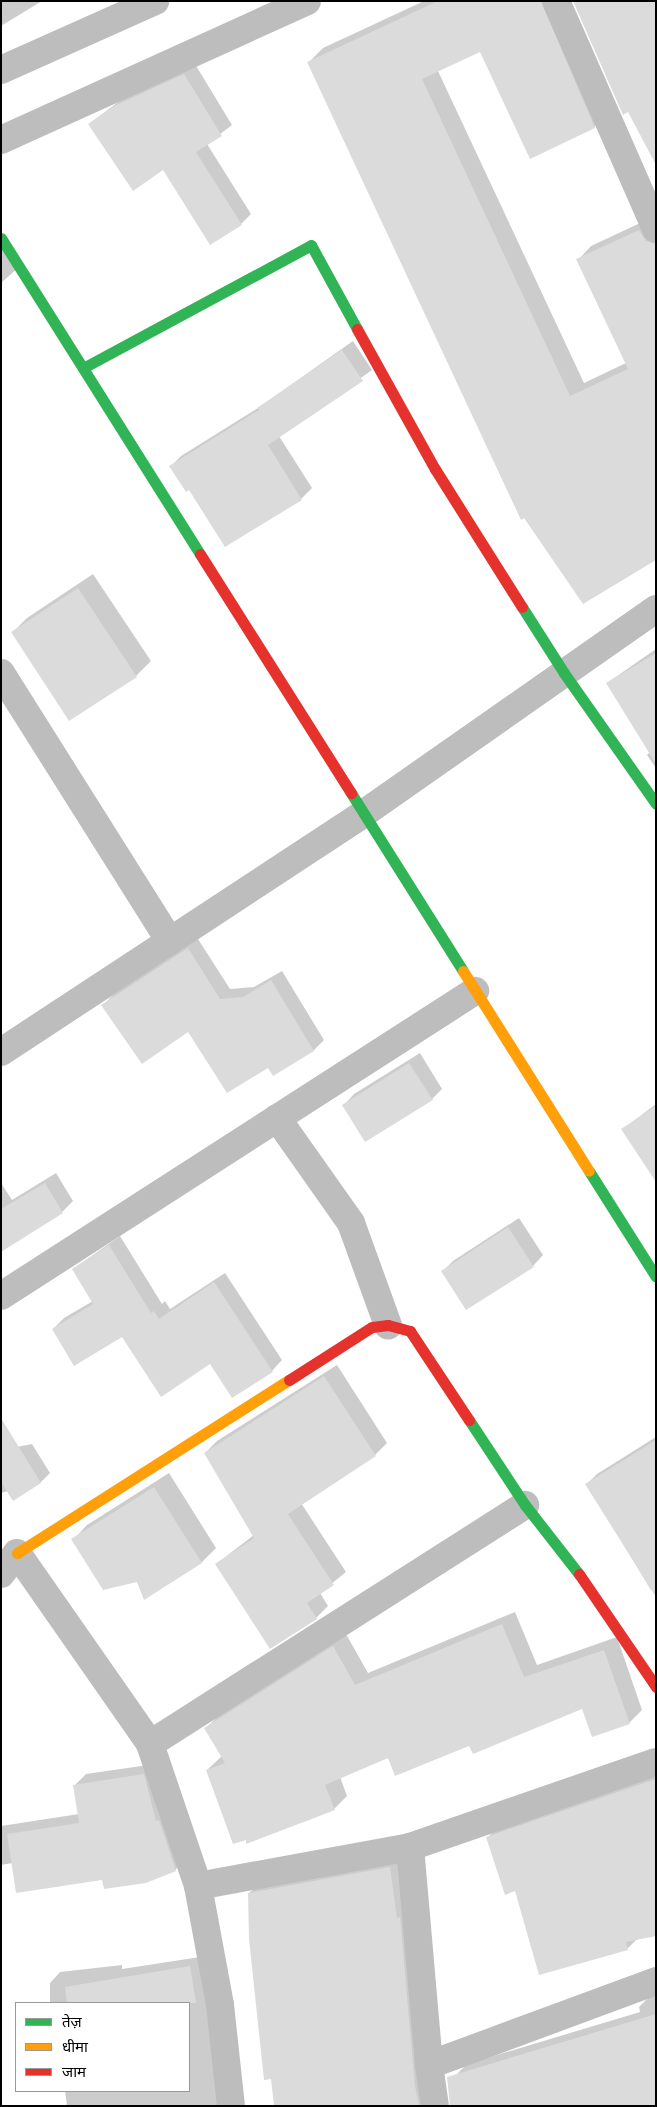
<!DOCTYPE html>
<meta charset="utf-8">
<style>
body{margin:0}
#map{position:relative;width:657px;height:2107px;overflow:hidden;background:#fff;font-family:"Archivo Narrow","Noto Sans Devanagari",sans-serif}
div>[style]{position:absolute}
.shadow>*{inset:0;background:#0003}
.building>*{inset:0;background:#dbdbdb}
.street>*{height:28px;margin:-14px;padding:0 14px;transform-origin:14px;border-radius:14px;background:#bdbdbd}
.fast>*{height:11px;margin:-5.5px;padding:0 5.5px;transform-origin:5.5px;border-radius:5.5px;background:#30b455}
.slow>*{height:11px;margin:-5.5px;padding:0 5.5px;transform-origin:5.5px;border-radius:5.5px;background:#ff9f0a}
.jam>*{height:11px;margin:-5.5px;padding:0 5.5px;transform-origin:5.5px;border-radius:5.5px;background:#e5322d}
span{translate:-50% -50%;white-space:nowrap;text-align:center;line-height:1.15;-webkit-text-stroke:4px #fff;paint-order:stroke}
.frame{position:absolute;inset:0;border:2px solid #000;pointer-events:none}
.legend{position:absolute;left:15px;top:2002px;width:175px;height:90px;box-sizing:border-box;background:#fff;border:1px solid #999;margin:0;padding:6px 9px;list-style:none;font-size:15px;color:#000}
.legend li{display:flex;align-items:center;gap:10px;height:25px}
.legend b{width:25px;border:1px solid #999}
</style>
<div id="map">
<div class="shadow">
<i style="clip-path:polygon(1px 1px,42px 1px,1px 26px)"></i>
<i style="clip-path:polygon(424px 1px,559px 1px,608px 113px,594px 127px,481px 50px,438px 71px,584px 383px,626px 363px,578px 260px,591px 246px,653px 217px,656px 220px,656px 558px,309px 62px,323px 48px)"></i>
<i style="clip-path:polygon(195px 64px,232px 125px,207px 144px,251px 214px,241px 224px,164px 169px,89px 124px,126px 96px)"></i>
<i style="clip-path:polygon(1px 241px,18px 268px,1px 283px)"></i>
<i style="clip-path:polygon(353px 341px,372px 370px,279px 436px,312px 488px,301px 499px,171px 466px,181px 456px,261px 406px)"></i>
<i style="clip-path:polygon(93px 574px,151px 661px,136px 676px,69px 719px,13px 632px,27px 618px)"></i>
<i style="clip-path:polygon(656px 649px,656px 768px,647px 755px,650px 752px,607px 683px)"></i>
<i style="clip-path:polygon(198px 939px,230px 989px,254px 987px,282px 971px,324px 1040px,314px 1050px,268px 1066px,189px 1030px,103px 1005px,113px 995px)"></i>
<i style="clip-path:polygon(420px 1053px,442px 1089px,432px 1099px,344px 1105px,354px 1094px)"></i>
<i style="clip-path:polygon(656px 1104px,656px 1164px,623px 1129px)"></i>
<i style="clip-path:polygon(56px 1173px,73px 1201px,62px 1212px,1px 1251px,1px 1183px,12px 1200px)"></i>
<i style="clip-path:polygon(519px 1218px,543px 1255px,533px 1266px,443px 1271px,453px 1261px)"></i>
<i style="clip-path:polygon(120px 1236px,162px 1304px,165px 1301px,170px 1309px,225px 1273px,282px 1360px,272px 1371px,210px 1363px,122px 1335px,53px 1329px,64px 1318px,93px 1301px,73px 1269px)"></i>
<i style="clip-path:polygon(337px 1365px,387px 1443px,375px 1455px,301px 1503px,346px 1572px,320px 1593px,328px 1606px,316px 1618px,216px 1564px,254px 1535px,205px 1453px,217px 1441px)"></i>
<i style="clip-path:polygon(656px 1437px,656px 1587px,651px 1590px,587px 1484px,597px 1474px)"></i>
<i style="clip-path:polygon(32px 1444px,50px 1473px,41px 1482px,1px 1493px,1px 1450px)"></i>
<i style="clip-path:polygon(169px 1473px,216px 1548px,202px 1562px,144px 1598px,138px 1580px,73px 1540px,87px 1525px)"></i>
<i style="clip-path:polygon(515px 1612px,537px 1665px,617px 1637px,642px 1710px,629px 1723px,582px 1707px,470px 1745px,388px 1757px,340px 1777px,347px 1796px,334px 1809px,247px 1838px,207px 1770px,222px 1756px,206px 1728px,219px 1715px,346px 1634px,368px 1673px)"></i>
<i style="clip-path:polygon(155px 1764px,186px 1859px,175px 1870px,103px 1878px,13px 1863px,1px 1865px,1px 1826px,79px 1814px,75px 1785px,86px 1774px)"></i>
<i style="clip-path:polygon(656px 1772px,656px 1935px,637px 1939px,628px 1948px,540px 1974px,516px 1890px,488px 1837px,498px 1827px)"></i>
<i style="clip-path:polygon(400px 1857px,433px 2106px,275px 2106px,249px 1893px,260px 1883px)"></i>
<i style="clip-path:polygon(200px 1957px,219px 2106px,67px 2106px,65px 2091px,189px 2091px,189px 2003px,50px 2003px,50px 1983px,60px 1972px,122px 1965px,122px 1969px)"></i>
<i style="clip-path:polygon(656px 1995px,656px 2106px,457px 2074px,467px 2064px,640px 2012px,639px 2007px,649px 1997px)"></i>
</div>
<div class="building">
<i style="clip-path:polygon(438px 1px,541px 1px,595px 128px,530px 159px,480px 52px,422px 79px,570px 396px,628px 369px,576px 259px,639px 230px,646px 241px,656px 244px,656px 560px,583px 604px,524px 518px,521px 520px,307px 62px)"></i>
<i style="clip-path:polygon(573px 1px,656px 1px,656px 165px,628px 112px,623px 115px)"></i>
<i style="clip-path:polygon(184px 74px,222px 136px,196px 152px,242px 225px,210px 245px,163px 170px,133px 191px,88px 124px,114px 106px)"></i>
<i style="clip-path:polygon(342px 350px,363px 381px,268px 445px,302px 500px,225px 547px,189px 490px,186px 492px,169px 466px,259px 410px,257px 408px)"></i>
<i style="clip-path:polygon(78px 588px,137px 677px,69px 721px,11px 632px)"></i>
<i style="clip-path:polygon(656px 653px,656px 764px,606px 683px)"></i>
<i style="clip-path:polygon(188px 948px,220px 999px,243px 997px,271px 980px,314px 1051px,273px 1076px,268px 1068px,227px 1093px,188px 1032px,142px 1064px,101px 1005px)"></i>
<i style="clip-path:polygon(409px 1063px,433px 1100px,365px 1142px,342px 1105px)"></i>
<i style="clip-path:polygon(656px 1106px,656px 1182px,621px 1129px)"></i>
<i style="clip-path:polygon(45px 1183px,63px 1213px,1px 1252px,1px 1209px)"></i>
<i style="clip-path:polygon(508px 1227px,534px 1267px,466px 1310px,441px 1271px)"></i>
<i style="clip-path:polygon(109px 1245px,151px 1313px,154px 1311px,159px 1319px,214px 1282px,273px 1372px,232px 1398px,210px 1364px,161px 1397px,122px 1337px,74px 1366px,52px 1329px,93px 1304px,72px 1269px)"></i>
<i style="clip-path:polygon(324px 1376px,376px 1456px,288px 1514px,334px 1585px,307px 1603px,317px 1619px,270px 1649px,215px 1564px,254px 1538px,204px 1453px)"></i>
<i style="clip-path:polygon(1px 1418px,41px 1483px,13px 1501px,1px 1482px)"></i>
<i style="clip-path:polygon(656px 1440px,656px 1597px,585px 1484px)"></i>
<i style="clip-path:polygon(154px 1487px,202px 1563px,144px 1600px,137px 1582px,103px 1590px,71px 1539px)"></i>
<i style="clip-path:polygon(502px 1624px,524px 1677px,604px 1650px,630px 1724px,592px 1737px,582px 1709px,473px 1754px,469px 1746px,395px 1776px,388px 1758px,325px 1785px,335px 1810px,246px 1844px,246px 1840px,233px 1844px,206px 1770px,225px 1763px,204px 1728px,333px 1646px,355px 1685px)"></i>
<i style="clip-path:polygon(144px 1774px,156px 1821px,159px 1820px,176px 1871px,146px 1883px,104px 1889px,102px 1880px,16px 1893px,7px 1834px,79px 1823px,73px 1785px)"></i>
<i style="clip-path:polygon(656px 1779px,656px 1936px,626px 1942px,628px 1950px,539px 1975px,515px 1891px,505px 1895px,486px 1837px)"></i>
<i style="clip-path:polygon(390px 1867px,397px 1918px,400px 1917px,415px 2086px,419px 2106px,274px 2106px,271px 2079px,264px 2080px,249px 1939px,248px 1893px)"></i>
<i style="clip-path:polygon(190px 1966px,196px 2003px,67px 2003px,65px 1987px)"></i>
<i style="clip-path:polygon(656px 2014px,656px 2106px,450px 2106px,447px 2077px)"></i>
</div>
<div class="street">
<i style="left:556px;top:1px;width:249px;rotate:66.3deg"></i>
<i style="left:1px;top:70px;width:169px;rotate:-24.1deg"></i>
<i style="left:1px;top:140px;width:336px;rotate:-24.4deg"></i>
<i style="left:1px;top:673px;width:317px;rotate:57.8deg"></i>
<i style="left:1px;top:1052px;width:433px;rotate:-33.3deg"></i>
<i style="left:363px;top:814px;width:358px;rotate:-35deg"></i>
<i style="left:277px;top:1118px;width:128px;rotate:54.8deg"></i>
<i style="left:351px;top:1223px;width:109px;rotate:70.1deg"></i>
<i style="left:1px;top:1296px;width:564px;rotate:-32.76deg"></i>
<i style="left:1px;top:1574px;width:26px;rotate:-53deg"></i>
<i style="left:17px;top:1553px;width:233px;rotate:55.1deg"></i>
<i style="left:150px;top:1744px;width:150px;rotate:71.3deg"></i>
<i style="left:198px;top:1886px;width:121px;rotate:79.5deg"></i>
<i style="left:220px;top:2005px;width:102px;rotate:83.8deg"></i>
<i style="left:150px;top:1744px;width:445px;rotate:-32.5deg"></i>
<i style="left:410px;top:1847px;width:219px;rotate:85deg"></i>
<i style="left:429px;top:2065px;width:242px;rotate:-20.3deg"></i>
<i style="left:198px;top:1886px;width:216px;rotate:-10.4deg"></i>
<i style="left:410px;top:1847px;width:260px;rotate:-19.1deg"></i>
<i style="left:429px;top:2065px;width:41px;rotate:81.7deg"></i>
</div>
<div class="fast">
<i style="left:1px;top:238px;width:373px;rotate:57.8deg"></i>
<i style="left:83px;top:368px;width:259px;rotate:-28.3deg"></i>
<i style="left:311px;top:245px;width:96px;rotate:61.3deg"></i>
<i style="left:522px;top:607px;width:78px;rotate:57.5deg"></i>
<i style="left:564px;top:673px;width:160px;rotate:54.9deg"></i>
<i style="left:351px;top:793px;width:210px;rotate:57.8deg"></i>
<i style="left:589px;top:1171px;width:125px;rotate:57.7deg"></i>
<i style="left:469px;top:1420px;width:102px;rotate:56.6deg"></i>
<i style="left:525px;top:1505px;width:88px;rotate:52deg"></i>
</div>
<div class="slow">
<i style="left:463px;top:971px;width:236px;rotate:57.8deg"></i>
<i style="left:17px;top:1553px;width:322px;rotate:-32.5deg"></i>
</div>
<div class="jam">
<i style="left:357px;top:329px;width:160px;rotate:60.9deg"></i>
<i style="left:435px;top:469px;width:163px;rotate:57.8deg"></i>
<i style="left:200px;top:554px;width:283px;rotate:57.7deg"></i>
<i style="left:289px;top:1380px;width:98px;rotate:-32.6deg"></i>
<i style="left:372px;top:1327px;width:16px;rotate:-7deg"></i>
<i style="left:388px;top:1325px;width:23px;rotate:15deg"></i>
<i style="left:410px;top:1331px;width:107px;rotate:56.5deg"></i>
<i style="left:579px;top:1574px;width:137px;rotate:55.7deg"></i>
</div>
<div class="frame"></div>
<ul class="legend">
<li><b style="height:6px;background:#30b455"></b>तेज़</li>
<li><b style="height:6px;background:#ff9f0a"></b>धीमा</li>
<li><b style="height:6px;background:#e5322d"></b>जाम</li>
</ul>
</div>
